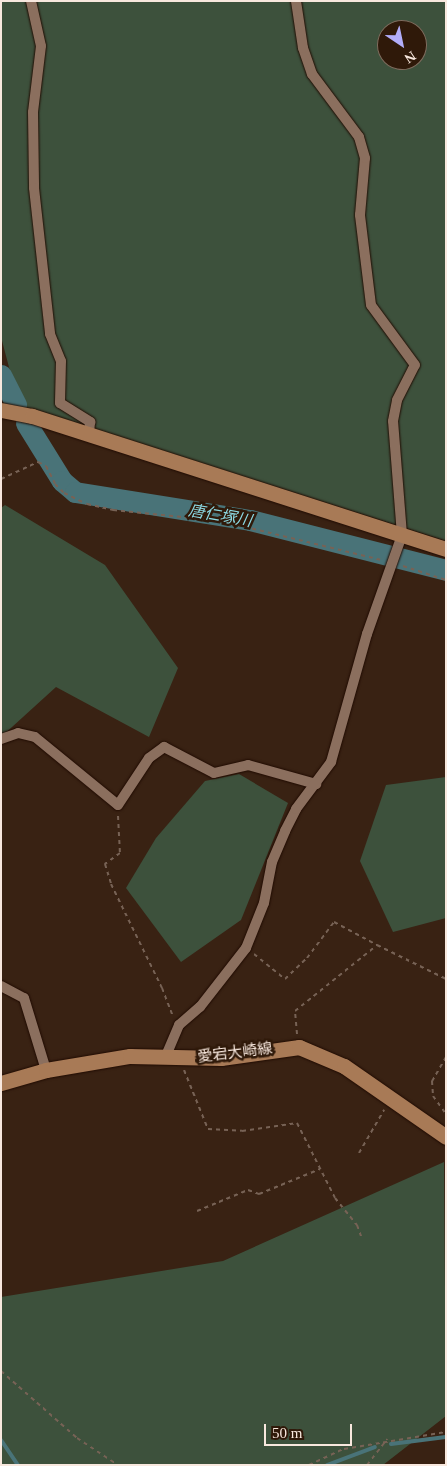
<!DOCTYPE html>
<meta charset="utf-8">
<style>
body{margin:0}
#map{position:relative;width:447px;height:1466px;overflow:hidden;background:#392213;font-family:"Times New Roman","Noto Sans JP",serif}
div>[style]{position:absolute}
.green>*{inset:0;background:#3d513c}
.stream>*{height:4px;margin:-2px;padding:0 2px;transform-origin:2px;border-radius:2px;background:#497378}
.river>*{height:21px;margin:-10.5px;padding:0 10.5px;transform-origin:10.5px;border-radius:10.5px;background:#497378}
.path>*{height:2px;margin-top:-1px;transform-origin:0;background:repeating-linear-gradient(90deg,#776255 0 4px,transparent 0 8px)}
.roads{filter:drop-shadow(0 0 1px #200b00) drop-shadow(0 0 1px #200b00)}
.street>*{height:10px;margin:-5px;padding:0 5px;transform-origin:5px;border-radius:5px;background:#8b6f5e}
.secondary>*{height:15px;margin:-7.5px;padding:0 7.5px;transform-origin:7.5px;border-radius:7.5px;background:#a87a56}
span{translate:-50% -50%;white-space:nowrap;text-align:center;line-height:1.15;-webkit-text-stroke:5px #2f1909;paint-order:stroke}
.street-label{font-size:15px;color:#f8e8de}
.water-label{font-size:16px;color:#8ddae4;font-style:italic}
.frame{position:absolute;inset:0;border:2px solid #f8e8de;pointer-events:none}
.north{position:absolute;left:377px;top:20px;width:50px;height:50px;box-sizing:border-box;background:#2f1909;border:1px solid #7f6c5e;border-radius:50%;rotate:146deg;font-size:14px;font-weight:700;line-height:20px;text-align:center;color:#f8e8de}
.north::after{content:'';display:block;margin:auto;width:18px;height:22px;background:#b2adf9;clip-path:polygon(50% 0,100% 100%,50% 72%,0 100%)}
.scale{position:absolute;left:264px;top:1424px;width:88px;height:22px;box-sizing:border-box;border:2px solid #f8e8de;border-top:0;padding-left:6px;font-size:15px;line-height:18px;white-space:nowrap;color:#f8e8de;-webkit-text-stroke:4px #2f1909;paint-order:stroke}
</style>
<div id="map">
<div class="green">
<i style="clip-path:polygon(evenodd,1px 1px,446px 1px,446px 541px,19px 405px,1px 337px,1px 1px,387px 30px,417px 30px,417px 60px,387px 60px,387px 30px)"></i>
<i style="clip-path:polygon(5px 505px,105px 565px,178px 668px,149px 737px,56px 687px,1px 737px,1px 508px)"></i>
<i style="clip-path:polygon(239px 774px,288px 803px,241px 920px,181px 962px,126px 888px,156px 838px,205px 781px)"></i>
<i style="clip-path:polygon(446px 777px,446px 918px,393px 932px,360px 861px,386px 785px)"></i>
<i style="clip-path:polygon(444px 1162px,446px 1416px,383px 1465px,1px 1465px,1px 1297px,223px 1261px)"></i>
</div>
<div class="stream">
<i style="left:1px;top:1440px;width:30px;rotate:56deg"></i>
<i style="left:391px;top:1444px;width:55px;rotate:-7.3deg"></i>
<i style="left:327px;top:1465px;width:51px;rotate:-20.6deg"></i>
</div>
<div class="river">
<i style="left:1px;top:375px;width:33px;rotate:63deg"></i>
<i style="left:26px;top:423px;width:68px;rotate:58.2deg"></i>
<i style="left:62px;top:481px;width:17px;rotate:40deg"></i>
<i style="left:75px;top:492px;width:177px;rotate:9.1deg"></i>
<i style="left:250px;top:520px;width:202px;rotate:14.3deg"></i>
</div>
<div class="path">
<i style="left:1px;top:479px;width:41px;rotate:-24.7deg"></i>
<i style="left:38px;top:462px;width:9px;rotate:27deg"></i>
<i style="left:46px;top:466px;width:20px;rotate:63deg"></i>
<i style="left:55px;top:484px;width:13px;rotate:45deg"></i>
<i style="left:64px;top:493px;width:25px;rotate:26deg"></i>
<i style="left:87px;top:504px;width:27px;rotate:13deg"></i>
<i style="left:113px;top:510px;width:109px;rotate:5.8deg"></i>
<i style="left:221px;top:521px;width:165px;rotate:13.7deg"></i>
<i style="left:403px;top:566px;width:45px;rotate:18deg"></i>
<i style="left:118px;top:816px;width:37px;rotate:87deg"></i>
<i style="left:120px;top:853px;width:19px;rotate:144deg"></i>
<i style="left:105px;top:864px;width:21px;rotate:73deg"></i>
<i style="left:111px;top:884px;width:116px;rotate:63.9deg"></i>
<i style="left:162px;top:988px;width:31px;rotate:69deg"></i>
<i style="left:254px;top:954px;width:40px;rotate:39deg"></i>
<i style="left:285px;top:979px;width:30px;rotate:-44deg"></i>
<i style="left:307px;top:958px;width:45px;rotate:-53.1deg"></i>
<i style="left:334px;top:922px;width:49px;rotate:28.1deg"></i>
<i style="left:297px;top:1034px;width:23px;rotate:-95deg"></i>
<i style="left:295px;top:1011px;width:105px;rotate:-38.8deg"></i>
<i style="left:377px;top:945px;width:77px;rotate:26.2deg"></i>
<i style="left:446px;top:1057px;width:28px;rotate:120deg"></i>
<i style="left:432px;top:1081px;width:15px;rotate:86deg"></i>
<i style="left:433px;top:1096px;width:22px;rotate:54deg"></i>
<i style="left:184px;top:1070px;width:64px;rotate:67.9deg"></i>
<i style="left:208px;top:1129px;width:34px;rotate:3deg"></i>
<i style="left:242px;top:1131px;width:56px;rotate:-8.3deg"></i>
<i style="left:297px;top:1123px;width:84px;rotate:63.1deg"></i>
<i style="left:335px;top:1198px;width:35px;rotate:51deg"></i>
<i style="left:357px;top:1225px;width:15px;rotate:70deg"></i>
<i style="left:359px;top:1153px;width:50px;rotate:-59.8deg"></i>
<i style="left:197px;top:1211px;width:55px;rotate:-22.4deg"></i>
<i style="left:248px;top:1190px;width:12px;rotate:20deg"></i>
<i style="left:259px;top:1194px;width:66px;rotate:-22.3deg"></i>
<i style="left:1px;top:1371px;width:101px;rotate:41.4deg"></i>
<i style="left:77px;top:1438px;width:49px;rotate:33.4deg"></i>
<i style="left:309px;top:1465px;width:38px;rotate:-25deg"></i>
<i style="left:344px;top:1449px;width:103px;rotate:-9.5deg"></i>
<i style="left:367px;top:1465px;width:33px;rotate:-52deg"></i>
</div>
<div class="roads">
<div class="street">
<i style="left:31px;top:1px;width:46px;rotate:77.5deg"></i>
<i style="left:41px;top:46px;width:66px;rotate:96.9deg"></i>
<i style="left:33px;top:112px;width:76px;rotate:89.2deg"></i>
<i style="left:34px;top:188px;width:147px;rotate:83.7deg"></i>
<i style="left:50px;top:334px;width:29px;rotate:68deg"></i>
<i style="left:61px;top:361px;width:42px;rotate:91.4deg"></i>
<i style="left:60px;top:403px;width:36px;rotate:32deg"></i>
<i style="left:90px;top:422px;width:12px;rotate:95deg"></i>
<i style="left:1px;top:739px;width:18px;rotate:-19deg"></i>
<i style="left:18px;top:733px;width:17px;rotate:13deg"></i>
<i style="left:35px;top:737px;width:107px;rotate:39.3deg"></i>
<i style="left:118px;top:805px;width:56px;rotate:-56.6deg"></i>
<i style="left:149px;top:758px;width:19px;rotate:-36deg"></i>
<i style="left:164px;top:747px;width:56px;rotate:27.5deg"></i>
<i style="left:214px;top:773px;width:35px;rotate:-13deg"></i>
<i style="left:248px;top:765px;width:71px;rotate:15.6deg"></i>
<i style="left:1px;top:986px;width:26px;rotate:28deg"></i>
<i style="left:24px;top:998px;width:75px;rotate:73deg"></i>
<i style="left:165px;top:1058px;width:36px;rotate:-67deg"></i>
<i style="left:179px;top:1025px;width:28px;rotate:-41deg"></i>
<i style="left:200px;top:1007px;width:75px;rotate:-52.1deg"></i>
<i style="left:246px;top:948px;width:48px;rotate:-68.2deg"></i>
<i style="left:264px;top:903px;width:42px;rotate:-79deg"></i>
<i style="left:272px;top:862px;width:34px;rotate:-67deg"></i>
<i style="left:285px;top:831px;width:25px;rotate:-63deg"></i>
<i style="left:296px;top:809px;width:59px;rotate:-53.3deg"></i>
<i style="left:331px;top:762px;width:133px;rotate:-74.3deg"></i>
<i style="left:367px;top:634px;width:105px;rotate:-70.5deg"></i>
<i style="left:402px;top:535px;width:114px;rotate:-94.5deg"></i>
<i style="left:393px;top:421px;width:21px;rotate:-79deg"></i>
<i style="left:397px;top:400px;width:39px;rotate:-63deg"></i>
<i style="left:415px;top:365px;width:74px;rotate:-126.3deg"></i>
<i style="left:371px;top:305px;width:91px;rotate:-97deg"></i>
<i style="left:360px;top:215px;width:57px;rotate:-85deg"></i>
<i style="left:365px;top:158px;width:22px;rotate:-106deg"></i>
<i style="left:359px;top:137px;width:79px;rotate:-126.7deg"></i>
<i style="left:312px;top:74px;width:28px;rotate:-109deg"></i>
<i style="left:303px;top:48px;width:48px;rotate:-98.5deg"></i>
</div>
<div class="secondary">
<i style="left:1px;top:410px;width:32px;rotate:11deg"></i>
<i style="left:32px;top:416px;width:435px;rotate:17.8deg"></i>
<i style="left:1px;top:1083px;width:47px;rotate:-16.1deg"></i>
<i style="left:46px;top:1070px;width:85px;rotate:-9.5deg"></i>
<i style="left:130px;top:1056px;width:91px;rotate:1.3deg"></i>
<i style="left:221px;top:1058px;width:79px;rotate:-8deg"></i>
<i style="left:299px;top:1047px;width:49px;rotate:22.9deg"></i>
<i style="left:344px;top:1066px;width:124px;rotate:34.8deg"></i>
</div>
</div>
<div class="street-label">
<span style="left:235px;top:1053px;rotate:-7deg">愛宕大崎線</span>
</div>
<div class="water-label">
<span style="left:220px;top:516px;rotate:10deg">唐仁塚川</span>
</div>
<div class="frame"></div>
<div class="north">N</div>
<div class="scale">50 m</div>
</div>
